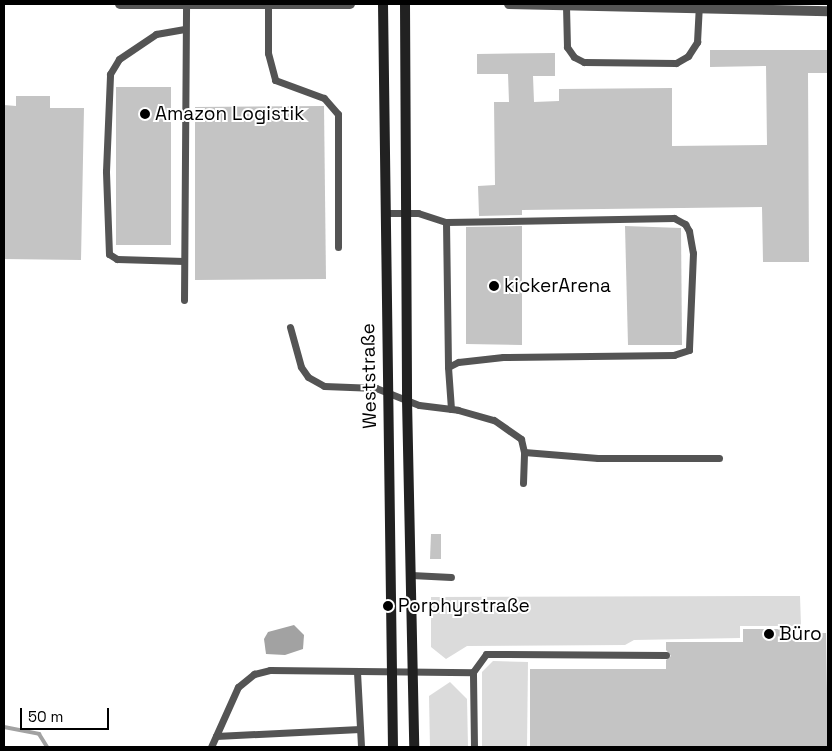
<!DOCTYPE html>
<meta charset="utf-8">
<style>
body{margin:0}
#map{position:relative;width:832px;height:751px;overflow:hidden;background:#fff;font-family:"Space Grotesk",sans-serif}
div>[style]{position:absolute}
.green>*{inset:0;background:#dbdbdb}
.water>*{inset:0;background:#a2a2a2}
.stream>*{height:4px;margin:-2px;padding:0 2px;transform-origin:2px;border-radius:2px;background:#a2a2a2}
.building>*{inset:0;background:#c4c4c4}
.service>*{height:7px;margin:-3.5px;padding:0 3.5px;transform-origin:3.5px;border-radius:3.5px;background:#545454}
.minor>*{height:10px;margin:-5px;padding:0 5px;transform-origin:5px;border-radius:5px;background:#545454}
.secondary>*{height:10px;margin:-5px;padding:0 5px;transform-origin:5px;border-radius:5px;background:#212121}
.dots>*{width:14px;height:14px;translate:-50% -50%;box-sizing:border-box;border:2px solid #fff;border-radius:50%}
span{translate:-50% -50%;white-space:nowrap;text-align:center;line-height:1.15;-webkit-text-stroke:4px #fff;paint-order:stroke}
.poi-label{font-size:19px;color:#000}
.left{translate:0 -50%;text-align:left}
.street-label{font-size:19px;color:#000}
.frame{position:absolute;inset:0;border:5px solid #000;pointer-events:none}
.scale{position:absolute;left:20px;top:708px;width:89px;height:22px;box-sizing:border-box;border:2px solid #000;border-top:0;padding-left:6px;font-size:15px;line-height:18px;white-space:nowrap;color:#000;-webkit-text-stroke:4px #fff;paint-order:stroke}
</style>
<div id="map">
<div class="green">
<i style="clip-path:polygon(800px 596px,801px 626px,740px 626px,740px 638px,634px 640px,625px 645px,467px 646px,446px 659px,431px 647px,431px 597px)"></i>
<i style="clip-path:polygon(493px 661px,528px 662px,527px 747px,482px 747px,482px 672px)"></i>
<i style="clip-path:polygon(450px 682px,467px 699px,468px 747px,430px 747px,429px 696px)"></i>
</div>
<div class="water">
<i style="clip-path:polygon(294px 625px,304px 635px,303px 649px,285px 655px,266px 654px,264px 639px,268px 632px)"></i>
</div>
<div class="stream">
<i style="left:4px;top:727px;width:36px;rotate:11deg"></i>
<i style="left:39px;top:734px;width:15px;rotate:58deg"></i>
</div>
<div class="building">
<i style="clip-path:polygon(710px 50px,828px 50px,828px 73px,808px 73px,809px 262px,763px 262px,762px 207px,522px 210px,522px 215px,479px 216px,478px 186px,495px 185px,494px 102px,509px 102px,508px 74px,477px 74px,477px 54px,555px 53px,555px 76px,533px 76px,534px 102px,559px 101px,559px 89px,672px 88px,672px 146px,767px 145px,766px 66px,710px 67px)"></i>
<i style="clip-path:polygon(116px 87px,171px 87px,171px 245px,116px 245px)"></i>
<i style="clip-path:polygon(16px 96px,50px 96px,50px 108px,84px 108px,81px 260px,4px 259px,4px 105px,16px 106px)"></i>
<i style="clip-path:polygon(324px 106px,326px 279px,195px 280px,195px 107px)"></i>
<i style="clip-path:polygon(522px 226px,522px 345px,466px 344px,466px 227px)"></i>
<i style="clip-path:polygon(625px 226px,681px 228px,682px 345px,628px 345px)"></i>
<i style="clip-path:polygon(431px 534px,441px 534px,441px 559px,430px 559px)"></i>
<i style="clip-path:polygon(743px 629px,795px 629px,795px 642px,817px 642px,817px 633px,826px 633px,828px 747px,530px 747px,530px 669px,666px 669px,666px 660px,671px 656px,666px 650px,666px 642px,743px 642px)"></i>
</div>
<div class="service">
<i style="left:268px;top:5px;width:48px;rotate:90deg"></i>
<i style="left:268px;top:53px;width:28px;rotate:75deg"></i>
<i style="left:275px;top:80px;width:52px;rotate:20.2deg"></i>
<i style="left:324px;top:98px;width:21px;rotate:49deg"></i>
<i style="left:338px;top:114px;width:133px;rotate:90deg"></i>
<i style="left:566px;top:6px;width:41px;rotate:88.6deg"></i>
<i style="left:567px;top:47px;width:12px;rotate:55deg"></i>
<i style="left:574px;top:57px;width:11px;rotate:27deg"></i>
<i style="left:584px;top:62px;width:92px;rotate:0.6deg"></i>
<i style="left:676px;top:63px;width:14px;rotate:-30deg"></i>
<i style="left:688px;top:56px;width:17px;rotate:-57deg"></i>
<i style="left:697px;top:42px;width:33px;rotate:-87deg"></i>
<i style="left:385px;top:213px;width:33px"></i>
<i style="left:418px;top:213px;width:29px;rotate:18deg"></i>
<i style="left:446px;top:222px;width:228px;rotate:-1deg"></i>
<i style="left:674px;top:218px;width:13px;rotate:29deg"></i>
<i style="left:685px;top:224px;width:8px;rotate:60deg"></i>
<i style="left:689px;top:231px;width:22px;rotate:80deg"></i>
<i style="left:693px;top:253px;width:97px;rotate:92.4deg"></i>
<i style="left:689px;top:350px;width:16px;rotate:162deg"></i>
<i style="left:674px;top:355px;width:171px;rotate:179.3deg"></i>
<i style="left:503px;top:357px;width:45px;rotate:173.7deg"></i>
<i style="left:458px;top:362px;width:11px;rotate:153deg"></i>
<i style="left:448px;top:367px;width:42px;rotate:85.9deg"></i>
<i style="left:446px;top:222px;width:145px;rotate:89.2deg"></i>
<i style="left:184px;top:261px;width:67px;rotate:-178.3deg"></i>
<i style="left:117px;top:259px;width:9px;rotate:-148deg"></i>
<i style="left:109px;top:254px;width:83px;rotate:-92.1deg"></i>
<i style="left:106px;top:171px;width:97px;rotate:-87.6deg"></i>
<i style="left:110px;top:74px;width:17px;rotate:-59deg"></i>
<i style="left:119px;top:59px;width:45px;rotate:-34deg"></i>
<i style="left:156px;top:34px;width:29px;rotate:-10deg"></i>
<i style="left:184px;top:300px;width:295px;rotate:-89.6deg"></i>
<i style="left:290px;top:327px;width:41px;rotate:74.6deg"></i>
<i style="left:301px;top:367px;width:12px;rotate:55deg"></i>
<i style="left:308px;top:377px;width:18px;rotate:29deg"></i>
<i style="left:324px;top:386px;width:52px;rotate:2.2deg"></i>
<i style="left:376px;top:388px;width:46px;rotate:21.6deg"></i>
<i style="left:419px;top:405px;width:39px;rotate:7deg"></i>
<i style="left:458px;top:410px;width:37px;rotate:16deg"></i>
<i style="left:494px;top:420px;width:33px;rotate:35deg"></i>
<i style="left:521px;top:439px;width:13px;rotate:77deg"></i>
<i style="left:524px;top:452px;width:74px;rotate:4.6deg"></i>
<i style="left:598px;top:458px;width:121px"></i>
<i style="left:523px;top:483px;width:31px;rotate:-88deg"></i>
<i style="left:411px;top:575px;width:40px;rotate:2.9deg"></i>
<i style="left:357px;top:672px;width:75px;rotate:86.9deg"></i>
<i style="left:216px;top:736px;width:144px;rotate:-2.8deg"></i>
<i style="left:211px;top:747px;width:66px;rotate:-65.8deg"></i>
<i style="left:238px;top:687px;width:21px;rotate:-39deg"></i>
<i style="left:254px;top:674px;width:16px;rotate:-14deg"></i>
<i style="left:270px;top:670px;width:203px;rotate:0.6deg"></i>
<i style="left:474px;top:747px;width:75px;rotate:-90.8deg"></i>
<i style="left:473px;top:672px;width:22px;rotate:-54deg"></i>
<i style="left:486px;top:654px;width:180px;rotate:0.3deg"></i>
</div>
<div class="minor">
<i style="left:120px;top:4px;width:230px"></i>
<i style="left:509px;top:4px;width:319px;rotate:1.3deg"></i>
</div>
<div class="secondary">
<i style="left:383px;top:4px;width:743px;rotate:89.23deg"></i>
<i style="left:405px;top:4px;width:396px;rotate:89.7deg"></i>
<i style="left:407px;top:400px;width:347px;rotate:88.8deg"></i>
</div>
<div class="dots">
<i style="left:145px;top:114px;background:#000"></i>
<i style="left:494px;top:286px;background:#000"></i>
<i style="left:388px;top:606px;background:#000"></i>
<i style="left:769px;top:634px;background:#000"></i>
</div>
<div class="poi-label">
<span class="left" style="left:155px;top:114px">Amazon Logistik</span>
<span class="left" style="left:504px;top:286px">kickerArena</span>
<span class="left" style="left:398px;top:606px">Porphyrstraße</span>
<span class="left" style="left:779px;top:634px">Büro</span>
</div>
<div class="street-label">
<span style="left:369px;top:376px;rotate:-91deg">Weststraße</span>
</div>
<div class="frame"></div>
<div class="scale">50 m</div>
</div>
